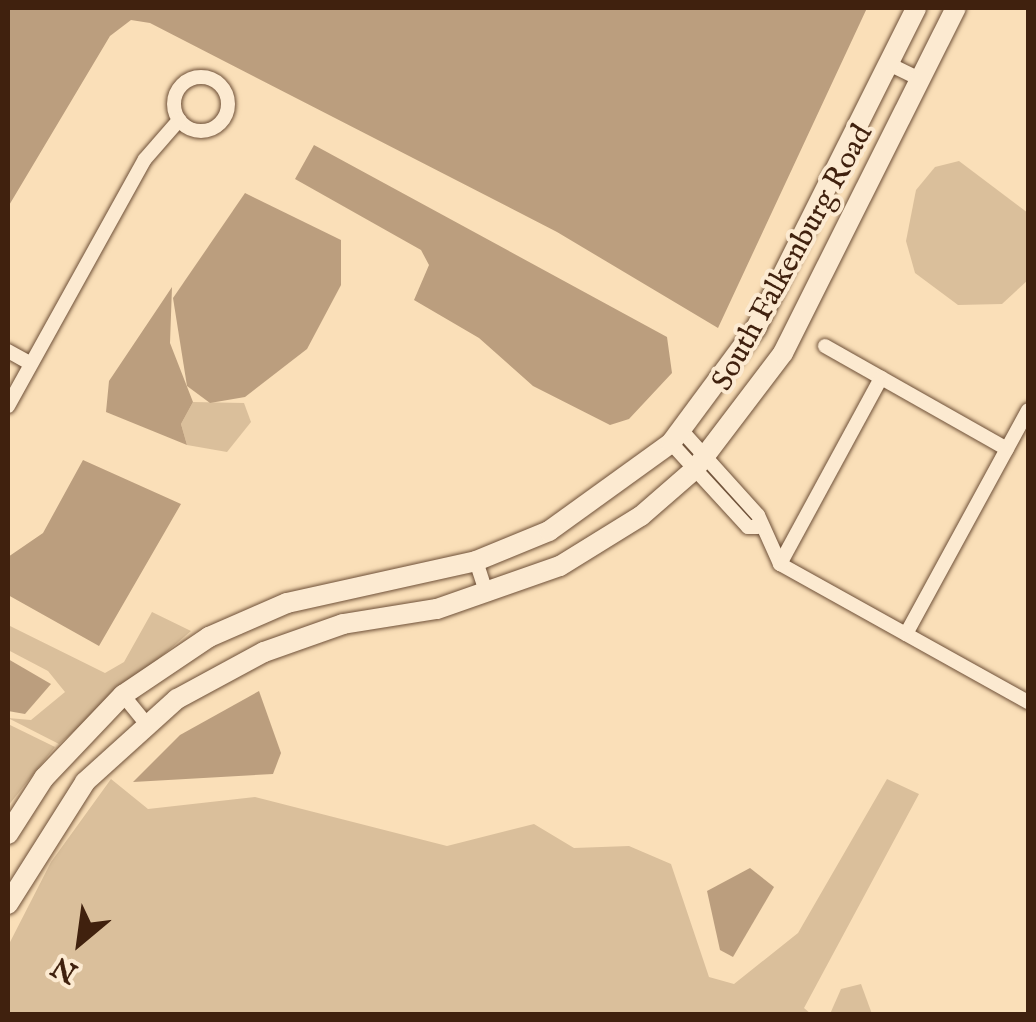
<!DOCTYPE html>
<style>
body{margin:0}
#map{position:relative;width:1036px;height:1022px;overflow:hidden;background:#fadfb8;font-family:"IM FELL English",serif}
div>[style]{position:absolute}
.green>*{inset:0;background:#dabf9b}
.water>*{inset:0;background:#bb9e7e}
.roads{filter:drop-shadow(0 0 2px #6e5038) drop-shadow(0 0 2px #6e5038)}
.street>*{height:14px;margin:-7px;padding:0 7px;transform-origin:7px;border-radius:7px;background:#fcead1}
.street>.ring{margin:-7px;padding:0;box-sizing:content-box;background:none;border:14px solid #fcead1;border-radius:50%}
.secondary>*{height:20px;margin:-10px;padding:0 10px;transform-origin:10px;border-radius:10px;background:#fcead1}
span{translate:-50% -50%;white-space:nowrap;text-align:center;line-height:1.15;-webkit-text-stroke:8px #fcead1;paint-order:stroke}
.street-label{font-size:30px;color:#40210e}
.frame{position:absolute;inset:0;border:10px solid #40210e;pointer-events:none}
.north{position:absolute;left:30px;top:892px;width:100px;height:100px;-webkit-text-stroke:8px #fcead1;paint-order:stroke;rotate:209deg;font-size:28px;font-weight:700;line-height:40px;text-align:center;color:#40210e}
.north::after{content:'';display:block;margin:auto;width:35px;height:45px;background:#40210e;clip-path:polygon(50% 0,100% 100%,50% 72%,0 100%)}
</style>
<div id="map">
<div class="green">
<i style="clip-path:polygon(959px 161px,1028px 213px,1028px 280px,1002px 304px,958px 305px,915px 273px,906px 241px,916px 190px,935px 167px)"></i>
<i style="clip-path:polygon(193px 402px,244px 403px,251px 422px,227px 452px,187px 445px,181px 424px)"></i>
<i style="clip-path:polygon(152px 612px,191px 631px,59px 744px,8px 718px,31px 720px,65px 692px,48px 671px,8px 650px,8px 625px,105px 673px,124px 662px)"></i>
<i style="clip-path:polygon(8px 724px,55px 747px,8px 806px)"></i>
<i style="clip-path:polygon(111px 779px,148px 809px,255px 797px,447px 846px,534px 824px,574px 848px,629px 846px,671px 864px,709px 977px,734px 984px,798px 933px,887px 779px,919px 794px,804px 1008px,811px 1014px,8px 1014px,8px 946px,51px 862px)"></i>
<i style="clip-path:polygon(861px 984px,872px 1014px,830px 1014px,841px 989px)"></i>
</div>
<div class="water">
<i style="clip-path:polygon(8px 8px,867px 8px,718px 328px,557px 232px,150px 23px,131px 20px,110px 36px,8px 207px)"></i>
<i style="clip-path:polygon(314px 145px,667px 337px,672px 373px,629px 419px,610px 425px,533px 386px,479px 338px,414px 300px,429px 265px,421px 250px,295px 179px)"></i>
<i style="clip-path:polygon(245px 193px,341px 240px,341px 285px,307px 349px,245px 397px,210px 403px,187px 386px,173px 298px)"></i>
<i style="clip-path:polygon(172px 287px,170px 343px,193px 402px,181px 424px,187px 445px,106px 412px,109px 381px)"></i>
<i style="clip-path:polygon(83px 460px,181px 504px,99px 646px,8px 595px,8px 557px,43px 533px)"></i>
<i style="clip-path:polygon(8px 659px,51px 684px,25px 714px,8px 711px)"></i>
<i style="clip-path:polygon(259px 691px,281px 753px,273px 774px,133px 782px,180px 735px)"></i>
<i style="clip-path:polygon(750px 868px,774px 887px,733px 957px,720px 950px,707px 891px)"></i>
</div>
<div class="roads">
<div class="street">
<i style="left:891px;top:65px;width:34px;rotate:26deg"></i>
<i class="ring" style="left:174px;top:77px;width:40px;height:40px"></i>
<i style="left:825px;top:346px;width:209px;rotate:29.5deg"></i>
<i style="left:8px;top:351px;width:26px;rotate:29deg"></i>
<i style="left:8px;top:406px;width:282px;rotate:-61deg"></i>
<i style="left:145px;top:159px;width:52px;rotate:-48.9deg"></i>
<i style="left:682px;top:431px;width:113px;rotate:47.9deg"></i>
<i style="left:758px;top:515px;width:54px;rotate:65.8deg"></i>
<i style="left:780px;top:564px;width:284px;rotate:29.1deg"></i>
<i style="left:671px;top:443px;width:114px;rotate:47.5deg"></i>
<i style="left:748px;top:527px;width:10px"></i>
<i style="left:476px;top:561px;width:35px;rotate:72deg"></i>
<i style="left:780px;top:564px;width:212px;rotate:-61.5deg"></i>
<i style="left:906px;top:634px;width:255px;rotate:-61.4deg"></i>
<i style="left:123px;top:695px;width:36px;rotate:51deg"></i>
</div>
<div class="secondary">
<i style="left:8px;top:834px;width:67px;rotate:-57.3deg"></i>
<i style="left:44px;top:778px;width:115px;rotate:-46.4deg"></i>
<i style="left:123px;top:695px;width:104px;rotate:-34deg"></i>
<i style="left:209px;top:637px;width:85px;rotate:-23.6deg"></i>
<i style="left:287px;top:603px;width:194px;rotate:-12.5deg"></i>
<i style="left:476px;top:561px;width:79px;rotate:-22.3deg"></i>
<i style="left:549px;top:531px;width:150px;rotate:-35.8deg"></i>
<i style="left:671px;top:443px;width:143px;rotate:-53.5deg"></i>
<i style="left:756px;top:328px;width:358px;rotate:-63.4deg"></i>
<i style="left:8px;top:904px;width:144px;rotate:-57.7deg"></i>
<i style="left:85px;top:782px;width:124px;rotate:-42.1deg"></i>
<i style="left:177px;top:699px;width:99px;rotate:-28.4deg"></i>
<i style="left:264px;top:652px;width:84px;rotate:-19.5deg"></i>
<i style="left:343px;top:624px;width:95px;rotate:-9.1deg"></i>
<i style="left:437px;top:609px;width:130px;rotate:-19.3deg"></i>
<i style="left:560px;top:566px;width:95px;rotate:-31.7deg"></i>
<i style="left:641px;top:516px;width:72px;rotate:-41deg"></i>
<i style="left:695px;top:469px;width:146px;rotate:-52.8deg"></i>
<i style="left:783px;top:353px;width:386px;rotate:-63.4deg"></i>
</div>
</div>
<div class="street-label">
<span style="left:793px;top:258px;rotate:-61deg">South Falkenburg Road</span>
</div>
<div class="frame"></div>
<div class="north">N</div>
</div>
